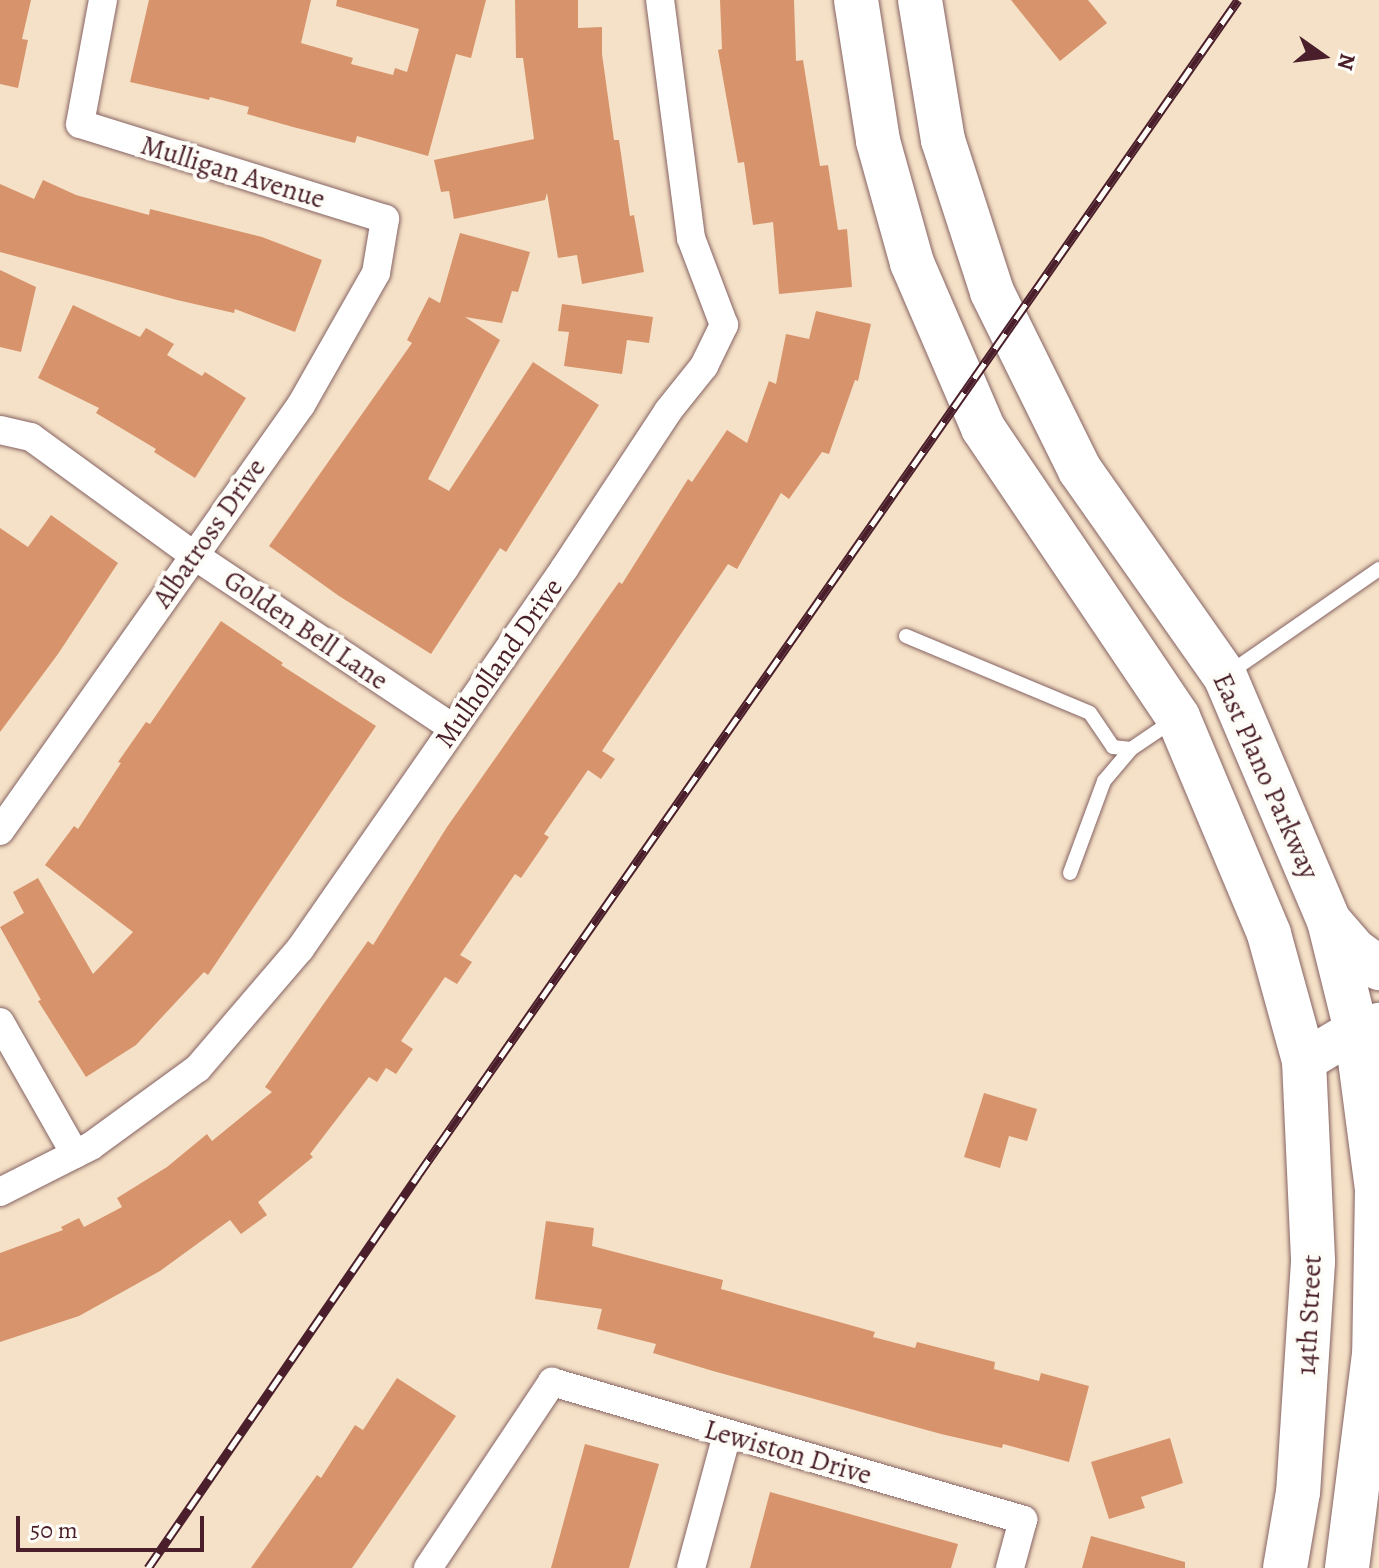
<!DOCTYPE html>
<style>
body{margin:0}
#map{position:relative;width:1379px;height:1568px;overflow:hidden;background:#f5e1c7;font-family:Alegreya,serif}
div>[style]{position:absolute}
.building>*{inset:0;background:#d7946c}
.roads{filter:drop-shadow(0 0 2px #866362) drop-shadow(0 0 2px #866362)}
.service>*{height:14px;margin:-7px;padding:0 7px;transform-origin:7px;border-radius:7px;background:#fff}
.minor>*{height:28px;margin:-14px;padding:0 14px;transform-origin:14px;border-radius:14px;background:#fff}
.secondary>*{height:42px;margin:-21px;padding:0 21px;transform-origin:21px;border-radius:21px;background:#fff}
.primary>*{height:44px;margin:-22px;padding:0 22px;transform-origin:22px;border-radius:22px;background:#fff}
.rail>*{height:9px;margin-top:-4.5px;transform-origin:0;background:repeating-linear-gradient(90deg,#fdfcf7 0 18px,#4a1f2b 0 36px);box-sizing:border-box;border-block:2px solid #4a1f2b}
span{translate:-50% -50%;white-space:nowrap;text-align:center;line-height:1.15;-webkit-text-stroke:8px #fdfcf7;paint-order:stroke}
.street-label{font-size:28px;color:#4a1f2b}
.north{position:absolute;left:1283px;top:16px;width:80px;height:80px;-webkit-text-stroke:6px #fdfcf7;paint-order:stroke;rotate:104deg;font-size:22px;font-weight:700;line-height:32px;text-align:center;color:#4a1f2b}
.north::after{content:'';display:block;margin:auto;width:28px;height:36px;background:#4a1f2b;clip-path:polygon(50% 0,100% 100%,50% 72%,0 100%)}
.scale{position:absolute;left:16px;top:1516px;width:188px;height:36px;box-sizing:border-box;border:4px solid #4a1f2b;border-top:0;padding-left:10px;font-size:24px;line-height:28px;white-space:nowrap;color:#4a1f2b;-webkit-text-stroke:6px #fdfcf7;paint-order:stroke}
</style>
<div id="map">
<div class="building">
<i style="clip-path:polygon(0 0,31px 0,22px 39px,28px 40px,18px 88px,0 84px)"></i>
<i style="clip-path:polygon(149px 0,311px 0,301px 43px,353px 58px,351px 64px,393px 75px,395px 68px,407px 72px,419px 29px,336px 6px,337px 0,486px 0,471px 58px,456px 54px,428px 156px,357px 136px,355px 143px,293px 127px,247px 114px,249px 107px,210px 97px,209px 100px,130px 82px)"></i>
<i style="clip-path:polygon(515px 0,578px 0,578px 28px,602px 27px,602px 54px,614px 140px,619px 140px,630px 216px,634px 215px,644px 272px,582px 284px,577px 255px,558px 258px,547px 193px,545px 200px,454px 219px,449px 191px,441px 192px,434px 160px,534px 139px,523px 58px,516px 58px)"></i>
<i style="clip-path:polygon(720px 0,794px 0,796px 61px,803px 60px,820px 166px,828px 165px,838px 230px,847px 229px,852px 287px,779px 294px,773px 222px,753px 225px,744px 162px,738px 163px,718px 50px,722px 49px)"></i>
<i style="clip-path:polygon(1011px 0,1088px 0,1107px 23px,1060px 61px)"></i>
<i style="clip-path:polygon(43px 180px,76px 195px,149px 215px,150px 209px,262px 237px,322px 260px,295px 332px,235px 309px,234px 313px,177px 300px,0 252px,0 184px,34px 199px)"></i>
<i style="clip-path:polygon(460px 233px,530px 252px,518px 292px,512px 291px,502px 323px,465px 317px,500px 340px,428px 479px,449px 491px,533px 362px,599px 405px,506px 552px,500px 548px,431px 654px,339px 596px,269px 546px,412px 343px,407px 340px,429px 297px,440px 303px)"></i>
<i style="clip-path:polygon(0 270px,36px 287px,21px 352px,0 347px)"></i>
<i style="clip-path:polygon(562px 304px,653px 317px,649px 343px,627px 340px,622px 374px,564px 366px,569px 332px,558px 331px)"></i>
<i style="clip-path:polygon(73px 305px,140px 337px,146px 328px,174px 344px,167px 355px,202px 376px,205px 372px,246px 398px,195px 478px,154px 452px,156px 449px,96px 413px,99px 408px,38px 378px)"></i>
<i style="clip-path:polygon(816px 311px,871px 324px,858px 381px,855px 380px,829px 454px,822px 452px,789px 499px,781px 493px,737px 569px,728px 564px,602px 751px,615px 759px,601px 779px,588px 770px,544px 834px,549px 837px,521px 878px,515px 874px,460px 955px,472px 962px,457px 984px,445px 977px,401px 1041px,413px 1049px,396px 1074px,386px 1068px,377px 1082px,369px 1077px,310px 1154px,313px 1157px,258px 1202px,267px 1215px,241px 1234px,230px 1220px,160px 1271px,79px 1316px,0 1342px,0 1253px,63px 1230px,61px 1227px,79px 1218px,84px 1227px,122px 1207px,117px 1198px,167px 1167px,207px 1134px,212px 1141px,272px 1092px,265px 1087px,368px 941px,373px 945px,447px 827px,619px 582px,622px 584px,688px 479px,692px 482px,727px 430px,747px 443px,769px 381px,776px 384px,786px 334px,809px 339px)"></i>
<i style="clip-path:polygon(51px 515px,118px 563px,58px 654px,0 732px,0 528px,28px 547px)"></i>
<i style="clip-path:polygon(221px 621px,283px 663px,281px 665px,376px 726px,208px 975px,204px 972px,136px 1045px,86px 1077px,38px 1001px,41px 1000px,0 927px,24px 913px,13px 892px,38px 878px,93px 974px,133px 932px,45px 865px,74px 826px,78px 829px,121px 763px,118px 762px,146px 722px,150px 724px)"></i>
<i style="clip-path:polygon(984px 1093px,1037px 1109px,1027px 1141px,1009px 1136px,1000px 1168px,964px 1157px)"></i>
<i style="clip-path:polygon(546px 1221px,594px 1228px,592px 1246px,723px 1280px,721px 1289px,875px 1332px,873px 1337px,915px 1348px,917px 1342px,995px 1362px,994px 1369px,1039px 1381px,1041px 1373px,1089px 1386px,1069px 1462px,1003px 1444px,1002px 1448px,941px 1434px,713px 1371px,653px 1353px,656px 1344px,597px 1329px,602px 1309px,535px 1299px)"></i>
<i style="clip-path:polygon(397px 1378px,456px 1416px,352px 1568px,251px 1568px,317px 1475px,321px 1478px,355px 1425px,363px 1430px)"></i>
<i style="clip-path:polygon(1170px 1438px,1183px 1483px,1141px 1497px,1145px 1508px,1109px 1519px,1091px 1462px)"></i>
<i style="clip-path:polygon(585px 1444px,659px 1464px,629px 1568px,551px 1568px)"></i>
<i style="clip-path:polygon(770px 1492px,958px 1544px,951px 1568px,750px 1568px)"></i>
<i style="clip-path:polygon(1091px 1536px,1185px 1562px,1185px 1568px,1082px 1568px)"></i>
</div>
<div class="roads">
<div class="service">
<i style="left:906px;top:636px;width:199px;rotate:22.7deg"></i>
<i style="left:1090px;top:713px;width:41px;rotate:55.9deg"></i>
<i style="left:1113px;top:747px;width:18px;rotate:6deg"></i>
<i style="left:1229px;top:673px;width:183px;rotate:-34.7deg"></i>
<i style="left:1070px;top:873px;width:98px;rotate:-69.7deg"></i>
<i style="left:1104px;top:781px;width:42px;rotate:-49.8deg"></i>
<i style="left:1131px;top:749px;width:52px;rotate:-34deg"></i>
</div>
<div class="minor">
<i style="left:0;top:430px;width:32px;rotate:13deg"></i>
<i style="left:31px;top:437px;width:199px;rotate:36deg"></i>
<i style="left:192px;top:554px;width:314px;rotate:33.7deg"></i>
<i style="left:0;top:831px;width:522px;rotate:-54.76deg"></i>
<i style="left:301px;top:405px;width:152px;rotate:-60.4deg"></i>
<i style="left:376px;top:273px;width:55px;rotate:-80.5deg"></i>
<i style="left:385px;top:219px;width:319px;rotate:-162.7deg"></i>
<i style="left:80px;top:124px;width:126px;rotate:-79.5deg"></i>
<i style="left:0;top:1022px;width:152px;rotate:60.4deg"></i>
<i style="left:0;top:1192px;width:102px;rotate:-26.8deg"></i>
<i style="left:91px;top:1146px;width:132px;rotate:-36.1deg"></i>
<i style="left:198px;top:1068px;width:157px;rotate:-49.4deg"></i>
<i style="left:300px;top:949px;width:463px;rotate:-55.2deg"></i>
<i style="left:564px;top:569px;width:189px;rotate:-56.6deg"></i>
<i style="left:668px;top:411px;width:58px;rotate:-51.3deg"></i>
<i style="left:704px;top:366px;width:46px;rotate:-64deg"></i>
<i style="left:724px;top:325px;width:93px;rotate:-110.8deg"></i>
<i style="left:691px;top:238px;width:240px;rotate:-97.4deg"></i>
<i style="left:428px;top:1568px;width:224px;rotate:-56.3deg"></i>
<i style="left:552px;top:1382px;width:491px;rotate:16.3deg"></i>
<i style="left:1023px;top:1520px;width:50px;rotate:105.2deg"></i>
<i style="left:691px;top:1568px;width:138px;rotate:-74.9deg"></i>
</div>
<div class="secondary">
<i style="left:1304px;top:1061px;width:61px;rotate:-30.8deg"></i>
<i style="left:1356px;top:1030px;width:24px;rotate:-15deg"></i>
</div>
<div class="primary">
<i style="left:856px;top:0;width:143px;rotate:81.1deg"></i>
<i style="left:878px;top:141px;width:127px;rotate:74.4deg"></i>
<i style="left:912px;top:263px;width:180px;rotate:66.7deg"></i>
<i style="left:983px;top:428px;width:349px;rotate:56deg"></i>
<i style="left:1178px;top:717px;width:235px;rotate:67.2deg"></i>
<i style="left:1269px;top:934px;width:132px;rotate:74.6deg"></i>
<i style="left:1304px;top:1061px;width:201px;rotate:87.4deg"></i>
<i style="left:1313px;top:1262px;width:230px;rotate:93.7deg"></i>
<i style="left:1298px;top:1492px;width:77px;rotate:99.7deg"></i>
<i style="left:920px;top:0;width:142px;rotate:80.7deg"></i>
<i style="left:943px;top:140px;width:160px;rotate:72.1deg"></i>
<i style="left:992px;top:292px;width:199px;rotate:63.7deg"></i>
<i style="left:1080px;top:470px;width:252px;rotate:54.9deg"></i>
<i style="left:1225px;top:676px;width:266px;rotate:67deg"></i>
<i style="left:1329px;top:921px;width:112px;rotate:76.1deg"></i>
<i style="left:1356px;top:1030px;width:161px;rotate:82.5deg"></i>
<i style="left:1377px;top:1190px;width:164px;rotate:91deg"></i>
<i style="left:1374px;top:1354px;width:216px;rotate:97.2deg"></i>
<i style="left:1329px;top:921px;width:38px;rotate:49deg"></i>
<i style="left:1354px;top:950px;width:31px;rotate:36deg"></i>
</div>
</div>
<div class="rail">
<i style="left:148px;top:1568px;width:477px;rotate:-55.5deg"></i>
<i style="left:418px;top:1175px;width:1433px;rotate:-55.09deg"></i>
</div>
<div class="street-label">
<span style="left:233px;top:172px;rotate:17deg">Mulligan Avenue</span>
<span style="left:209px;top:533px;rotate:-55deg">Albatross Drive</span>
<span style="left:306px;top:630px;rotate:34deg">Golden Bell Lane</span>
<span style="left:499px;top:663px;rotate:-55deg">Mulholland Drive</span>
<span style="left:1266px;top:776px;rotate:66deg">East Plano Parkway</span>
<span style="left:1309px;top:1315px;rotate:-87deg">14th Street</span>
<span style="left:788px;top:1452px;rotate:16deg">Lewiston Drive</span>
</div>
<div class="north">N</div>
<div class="scale">50 m</div>
</div>
